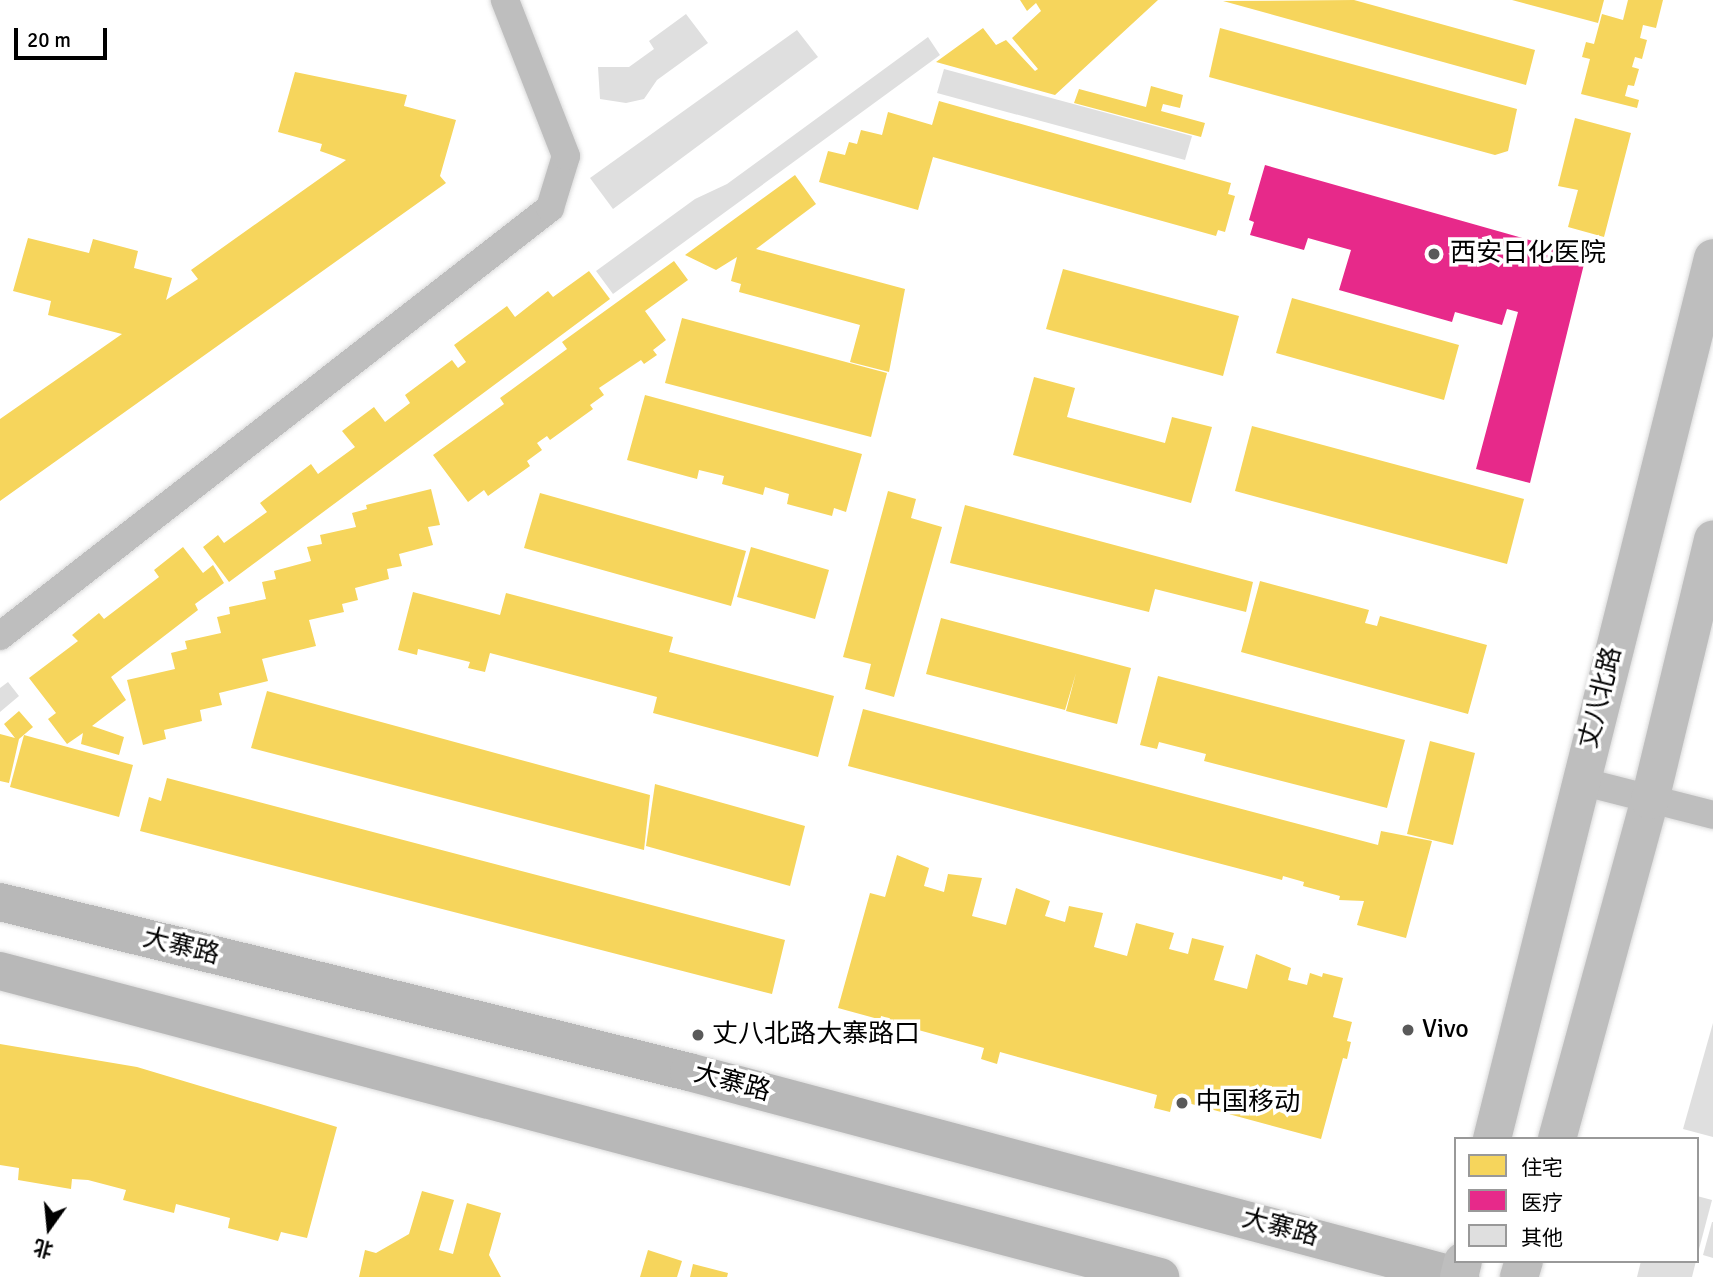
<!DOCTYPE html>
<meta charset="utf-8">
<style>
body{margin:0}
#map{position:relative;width:1713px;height:1277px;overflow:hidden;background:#fff;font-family:Signika,"Noto Sans SC",sans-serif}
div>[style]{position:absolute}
.homes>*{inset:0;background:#f6d55c}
.health>*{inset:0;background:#e7298a}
.building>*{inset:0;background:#dfdfdf}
.roads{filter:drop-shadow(0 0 2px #dbdbdb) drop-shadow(0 0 2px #dbdbdb)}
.minor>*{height:28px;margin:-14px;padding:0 14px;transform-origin:14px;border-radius:14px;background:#bebebe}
.secondary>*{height:38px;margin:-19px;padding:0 19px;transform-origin:19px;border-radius:19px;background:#b8b8b8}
.primary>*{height:38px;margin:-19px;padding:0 19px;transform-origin:19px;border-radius:19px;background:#bebebe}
.dots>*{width:19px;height:19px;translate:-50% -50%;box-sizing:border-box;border:4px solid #fff;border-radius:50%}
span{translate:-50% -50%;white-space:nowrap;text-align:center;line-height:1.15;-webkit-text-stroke:7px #fff;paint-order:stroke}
.poi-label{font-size:26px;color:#000}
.left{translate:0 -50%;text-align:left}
.street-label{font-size:26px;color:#000}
.legend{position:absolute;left:1454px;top:1137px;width:245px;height:126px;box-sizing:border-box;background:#fff;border:2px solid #999;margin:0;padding:9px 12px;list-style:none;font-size:21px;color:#000}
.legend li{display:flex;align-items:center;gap:14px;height:35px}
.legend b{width:35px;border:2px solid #999}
.north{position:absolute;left:14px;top:1193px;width:70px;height:70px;-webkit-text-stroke:5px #fff;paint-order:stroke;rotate:195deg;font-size:19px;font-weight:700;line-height:28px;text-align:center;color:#000}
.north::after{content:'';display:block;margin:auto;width:24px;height:32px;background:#000;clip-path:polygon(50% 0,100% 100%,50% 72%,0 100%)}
.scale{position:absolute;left:14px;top:28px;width:93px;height:32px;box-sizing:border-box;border:4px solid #000;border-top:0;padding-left:9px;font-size:21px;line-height:24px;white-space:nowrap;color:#000;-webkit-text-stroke:5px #fff;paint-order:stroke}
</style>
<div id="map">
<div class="homes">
<i style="clip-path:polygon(1020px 0,1158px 0,1055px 95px,936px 62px,983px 28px,996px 45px,1006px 40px,1035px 71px,1038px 69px,1012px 38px,1041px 11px,1036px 3px,1027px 11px)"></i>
<i style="clip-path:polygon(1354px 0,1535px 50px,1526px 85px,1223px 1px)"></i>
<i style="clip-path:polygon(1512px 0,1604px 0,1598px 23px)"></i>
<i style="clip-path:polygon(1628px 0,1663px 0,1656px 28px,1643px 25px,1640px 38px,1647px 40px,1642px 59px,1635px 57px,1632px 67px,1639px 69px,1634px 86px,1628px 85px,1625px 96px,1639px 100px,1637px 108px,1581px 94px,1590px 59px,1582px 57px,1586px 42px,1594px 44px,1602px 14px,1623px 20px)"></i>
<i style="clip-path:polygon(1220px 28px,1517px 109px,1508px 151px,1495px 155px,1209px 77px)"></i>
<i style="clip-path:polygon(295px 72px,407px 95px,404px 106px,456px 120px,440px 176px,446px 183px,0 501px,0 419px,122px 334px,48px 315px,51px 301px,13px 291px,28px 238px,89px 253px,93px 239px,138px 251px,134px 268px,172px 278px,166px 300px,198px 279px,191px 270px,346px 160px,320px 151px,322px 144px,278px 132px)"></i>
<i style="clip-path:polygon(1151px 86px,1183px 95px,1180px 108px,1163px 104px,1161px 111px,1205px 123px,1201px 137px,1074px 103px,1079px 89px,1146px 107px)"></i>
<i style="clip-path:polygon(939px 101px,1231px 183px,1228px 194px,1235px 196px,1225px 232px,1218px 230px,1216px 236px,933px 157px,918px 210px,819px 182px,828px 151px,845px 155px,849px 142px,857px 144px,861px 130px,882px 135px,888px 112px,932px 125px)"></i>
<i style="clip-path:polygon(1575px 118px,1631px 133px,1604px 237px,1568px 227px,1578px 190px,1558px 186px)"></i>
<i style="clip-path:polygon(795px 175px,816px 204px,756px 249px,905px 289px,889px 372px,850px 362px,860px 325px,739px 292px,741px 284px,731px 281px,737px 257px,716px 270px,685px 255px)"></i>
<i style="clip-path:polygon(674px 261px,688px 280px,645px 311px,666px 340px,653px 350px,657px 355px,644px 364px,641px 360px,599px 388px,604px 395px,590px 405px,593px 409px,550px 440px,547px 436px,537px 443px,542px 450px,527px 461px,530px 466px,488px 496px,484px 490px,468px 502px,433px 455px,504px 404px,500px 398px,567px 349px,562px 342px)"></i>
<i style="clip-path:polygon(1063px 269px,1239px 316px,1223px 376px,1046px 329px)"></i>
<i style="clip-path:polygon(589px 271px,610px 299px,229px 582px,203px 547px,218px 535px,224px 543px,267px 512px,260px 503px,311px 464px,318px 474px,355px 447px,342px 431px,374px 407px,385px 422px,410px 403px,405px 395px,452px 360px,458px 368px,466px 362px,454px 345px,507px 306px,515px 317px,548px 291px,553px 297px)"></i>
<i style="clip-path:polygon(1292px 298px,1459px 345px,1444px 400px,1276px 353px)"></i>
<i style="clip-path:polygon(682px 318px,887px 373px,871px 437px,665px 383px)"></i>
<i style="clip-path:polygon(1034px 377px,1075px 388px,1067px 417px,1165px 443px,1172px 417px,1212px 427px,1191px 503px,1013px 455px)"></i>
<i style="clip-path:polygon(645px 395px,862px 454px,846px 512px,834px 508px,832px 516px,787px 504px,789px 494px,765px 487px,763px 495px,722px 484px,724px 476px,699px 470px,697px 479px,627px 460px)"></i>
<i style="clip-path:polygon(1252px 426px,1524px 499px,1507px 564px,1235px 491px)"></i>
<i style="clip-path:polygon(431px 489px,440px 525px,428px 527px,433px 545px,399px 554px,402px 566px,387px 569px,389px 579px,355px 588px,358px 600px,342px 604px,344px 612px,309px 620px,316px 646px,262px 659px,268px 681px,219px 693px,222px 705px,200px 710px,202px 721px,164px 730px,166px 739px,143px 745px,127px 680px,175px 669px,171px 653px,187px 649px,185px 641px,221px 633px,217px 617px,230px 614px,229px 607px,266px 599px,262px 582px,276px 579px,274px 571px,311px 561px,307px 547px,322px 544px,320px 535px,356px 527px,352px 513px,367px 509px,366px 505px)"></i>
<i style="clip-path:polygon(888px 491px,916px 499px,911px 518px,942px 527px,894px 697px,865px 689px,871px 664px,843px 657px)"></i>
<i style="clip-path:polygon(540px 493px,746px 551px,731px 606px,524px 548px)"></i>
<i style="clip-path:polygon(965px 505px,1253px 582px,1246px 612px,1155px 589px,1149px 612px,950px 563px)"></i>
<i style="clip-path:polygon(183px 547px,203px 573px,213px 565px,224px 583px,195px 604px,198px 610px,111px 677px,126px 700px,92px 726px,124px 737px,119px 755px,81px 744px,83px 733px,67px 744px,48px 719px,56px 713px,29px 678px,78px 641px,72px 635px,99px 613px,104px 619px,159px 577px,154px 570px)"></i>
<i style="clip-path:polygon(751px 547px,829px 570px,815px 619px,737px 597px)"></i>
<i style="clip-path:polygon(1260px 581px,1369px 610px,1365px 623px,1377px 626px,1380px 616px,1487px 645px,1468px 714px,1241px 652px)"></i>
<i style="clip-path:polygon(413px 592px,500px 615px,506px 593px,673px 637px,669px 652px,834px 696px,818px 757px,653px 713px,657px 697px,490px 653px,485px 672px,468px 668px,470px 662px,418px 649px,417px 655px,398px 650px)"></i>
<i style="clip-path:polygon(941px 618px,1131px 668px,1117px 724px,1066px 711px,1076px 673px,1065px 710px,926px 674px)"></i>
<i style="clip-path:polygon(1158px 676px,1405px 740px,1387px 808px,1204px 761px,1206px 754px,1159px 742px,1157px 749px,1140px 745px)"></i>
<i style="clip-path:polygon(267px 691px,650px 795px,644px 850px,251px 748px)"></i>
<i style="clip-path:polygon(863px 709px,1378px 845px,1381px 831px,1432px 841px,1406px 938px,1357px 925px,1364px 901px,1339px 900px,1340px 896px,1303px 886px,1304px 882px,1283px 876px,1282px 880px,848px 766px)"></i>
<i style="clip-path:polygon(19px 711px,33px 727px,19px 739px,9px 783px,0 781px,0 734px,15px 738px,4px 724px)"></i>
<i style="clip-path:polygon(24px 735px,133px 765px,119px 817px,10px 787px)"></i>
<i style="clip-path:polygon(1430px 741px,1475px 753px,1453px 845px,1407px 834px)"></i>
<i style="clip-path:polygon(167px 778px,785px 940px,772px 994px,140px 831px,149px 797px,161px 801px)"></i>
<i style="clip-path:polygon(655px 784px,805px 826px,790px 886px,646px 846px)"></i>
<i style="clip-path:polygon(897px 855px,929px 868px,924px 886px,944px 892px,948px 874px,982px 878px,972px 916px,1006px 925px,1016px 888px,1050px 901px,1045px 916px,1065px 922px,1069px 906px,1103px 913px,1094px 947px,1127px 956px,1136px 923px,1174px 933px,1169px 949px,1188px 954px,1192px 938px,1224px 946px,1214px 980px,1247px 989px,1256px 954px,1291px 968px,1288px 980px,1307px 985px,1310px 973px,1322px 977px,1323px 973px,1343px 978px,1333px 1017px,1352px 1022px,1347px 1041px,1351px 1042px,1347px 1059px,1343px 1058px,1321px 1139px,1173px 1099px,1170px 1112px,1154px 1108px,1157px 1095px,1000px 1052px,997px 1064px,981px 1059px,984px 1048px,838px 1008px,870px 893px,885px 897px)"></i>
<i style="clip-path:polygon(0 1044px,137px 1067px,337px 1127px,307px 1238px,281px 1232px,278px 1241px,228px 1228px,230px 1218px,176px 1204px,174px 1213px,123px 1200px,126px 1190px,88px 1180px,72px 1179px,71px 1189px,18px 1180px,19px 1168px,0 1165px)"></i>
<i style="clip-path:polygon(422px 1191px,454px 1200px,439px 1250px,453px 1254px,467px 1203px,501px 1213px,489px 1255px,501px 1277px,359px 1277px,365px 1250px,376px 1253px,409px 1234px)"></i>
<i style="clip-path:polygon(648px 1250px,682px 1261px,677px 1277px,640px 1277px)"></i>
<i style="clip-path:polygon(693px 1264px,728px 1273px,727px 1277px,690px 1277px)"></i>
</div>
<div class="health">
<i style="clip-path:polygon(1265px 165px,1586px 256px,1530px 483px,1476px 469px,1518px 312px,1507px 309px,1502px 325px,1455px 312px,1452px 322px,1339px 290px,1351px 250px,1308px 238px,1304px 250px,1250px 235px,1254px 222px,1249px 220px)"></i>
</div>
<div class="building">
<i style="clip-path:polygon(686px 14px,708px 43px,657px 80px,644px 99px,626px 103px,600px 99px,598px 67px,629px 67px,654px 49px,649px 41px)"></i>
<i style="clip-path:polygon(797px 30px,818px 57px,613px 209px,590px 178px)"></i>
<i style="clip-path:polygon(928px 37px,940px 55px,613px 294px,596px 271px,695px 199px,727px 184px)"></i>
<i style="clip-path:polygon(944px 69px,1192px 136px,1185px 160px,937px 93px)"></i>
<i style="clip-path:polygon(8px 682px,19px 696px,0 712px,0 688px)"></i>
<i style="clip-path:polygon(1713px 1023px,1713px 1137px,1683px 1129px)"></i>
<i style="clip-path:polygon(1697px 1196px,1712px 1200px,1698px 1253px,1697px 1253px)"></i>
<i style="clip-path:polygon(1712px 1222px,1713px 1222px,1713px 1258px,1703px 1255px)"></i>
<i style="clip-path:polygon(1641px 1261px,1696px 1261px,1692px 1277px,1637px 1277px)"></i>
</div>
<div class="roads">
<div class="minor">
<i style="left:0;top:636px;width:697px;rotate:-37.89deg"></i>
<i style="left:550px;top:208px;width:54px;rotate:-72.9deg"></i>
<i style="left:566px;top:156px;width:168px;rotate:-111.4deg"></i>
<i style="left:1580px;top:781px;width:137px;rotate:14.3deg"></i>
</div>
<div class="secondary">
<i style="left:0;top:902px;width:710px;rotate:13.86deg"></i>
<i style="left:689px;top:1072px;width:798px;rotate:14.89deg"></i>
<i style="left:0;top:971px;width:1200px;rotate:14.78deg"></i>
</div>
<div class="primary">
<i style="left:1492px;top:1139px;width:908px;rotate:-75.92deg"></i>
<i style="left:1557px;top:1139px;width:352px;rotate:-74.7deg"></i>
<i style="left:1650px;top:800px;width:268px;rotate:-76.4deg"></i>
<i style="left:1459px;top:1277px;width:16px;rotate:-76deg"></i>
<i style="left:1519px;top:1277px;width:17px;rotate:-73deg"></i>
</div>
</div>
<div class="dots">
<i style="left:1434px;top:254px;background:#595959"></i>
<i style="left:1408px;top:1030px;background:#595959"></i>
<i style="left:698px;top:1035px;background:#595959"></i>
<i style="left:1182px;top:1103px;background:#595959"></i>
</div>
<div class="poi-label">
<span class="left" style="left:1450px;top:254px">西安日化医院</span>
<span class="left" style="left:1422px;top:1030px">Vivo</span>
<span class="left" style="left:712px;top:1035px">丈八北路大寨路口</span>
<span class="left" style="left:1196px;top:1103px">中国移动</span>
</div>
<div class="street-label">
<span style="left:1601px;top:698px;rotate:-76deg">丈八北路</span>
<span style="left:181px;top:947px;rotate:14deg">大寨路</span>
<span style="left:732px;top:1083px;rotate:15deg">大寨路</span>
<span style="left:1280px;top:1228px;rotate:15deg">大寨路</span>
</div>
<ul class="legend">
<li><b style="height:19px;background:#f6d55c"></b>住宅</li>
<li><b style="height:19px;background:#e7298a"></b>医疗</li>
<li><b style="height:19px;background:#dfdfdf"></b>其他</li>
</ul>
<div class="north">北</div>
<div class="scale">20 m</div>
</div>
